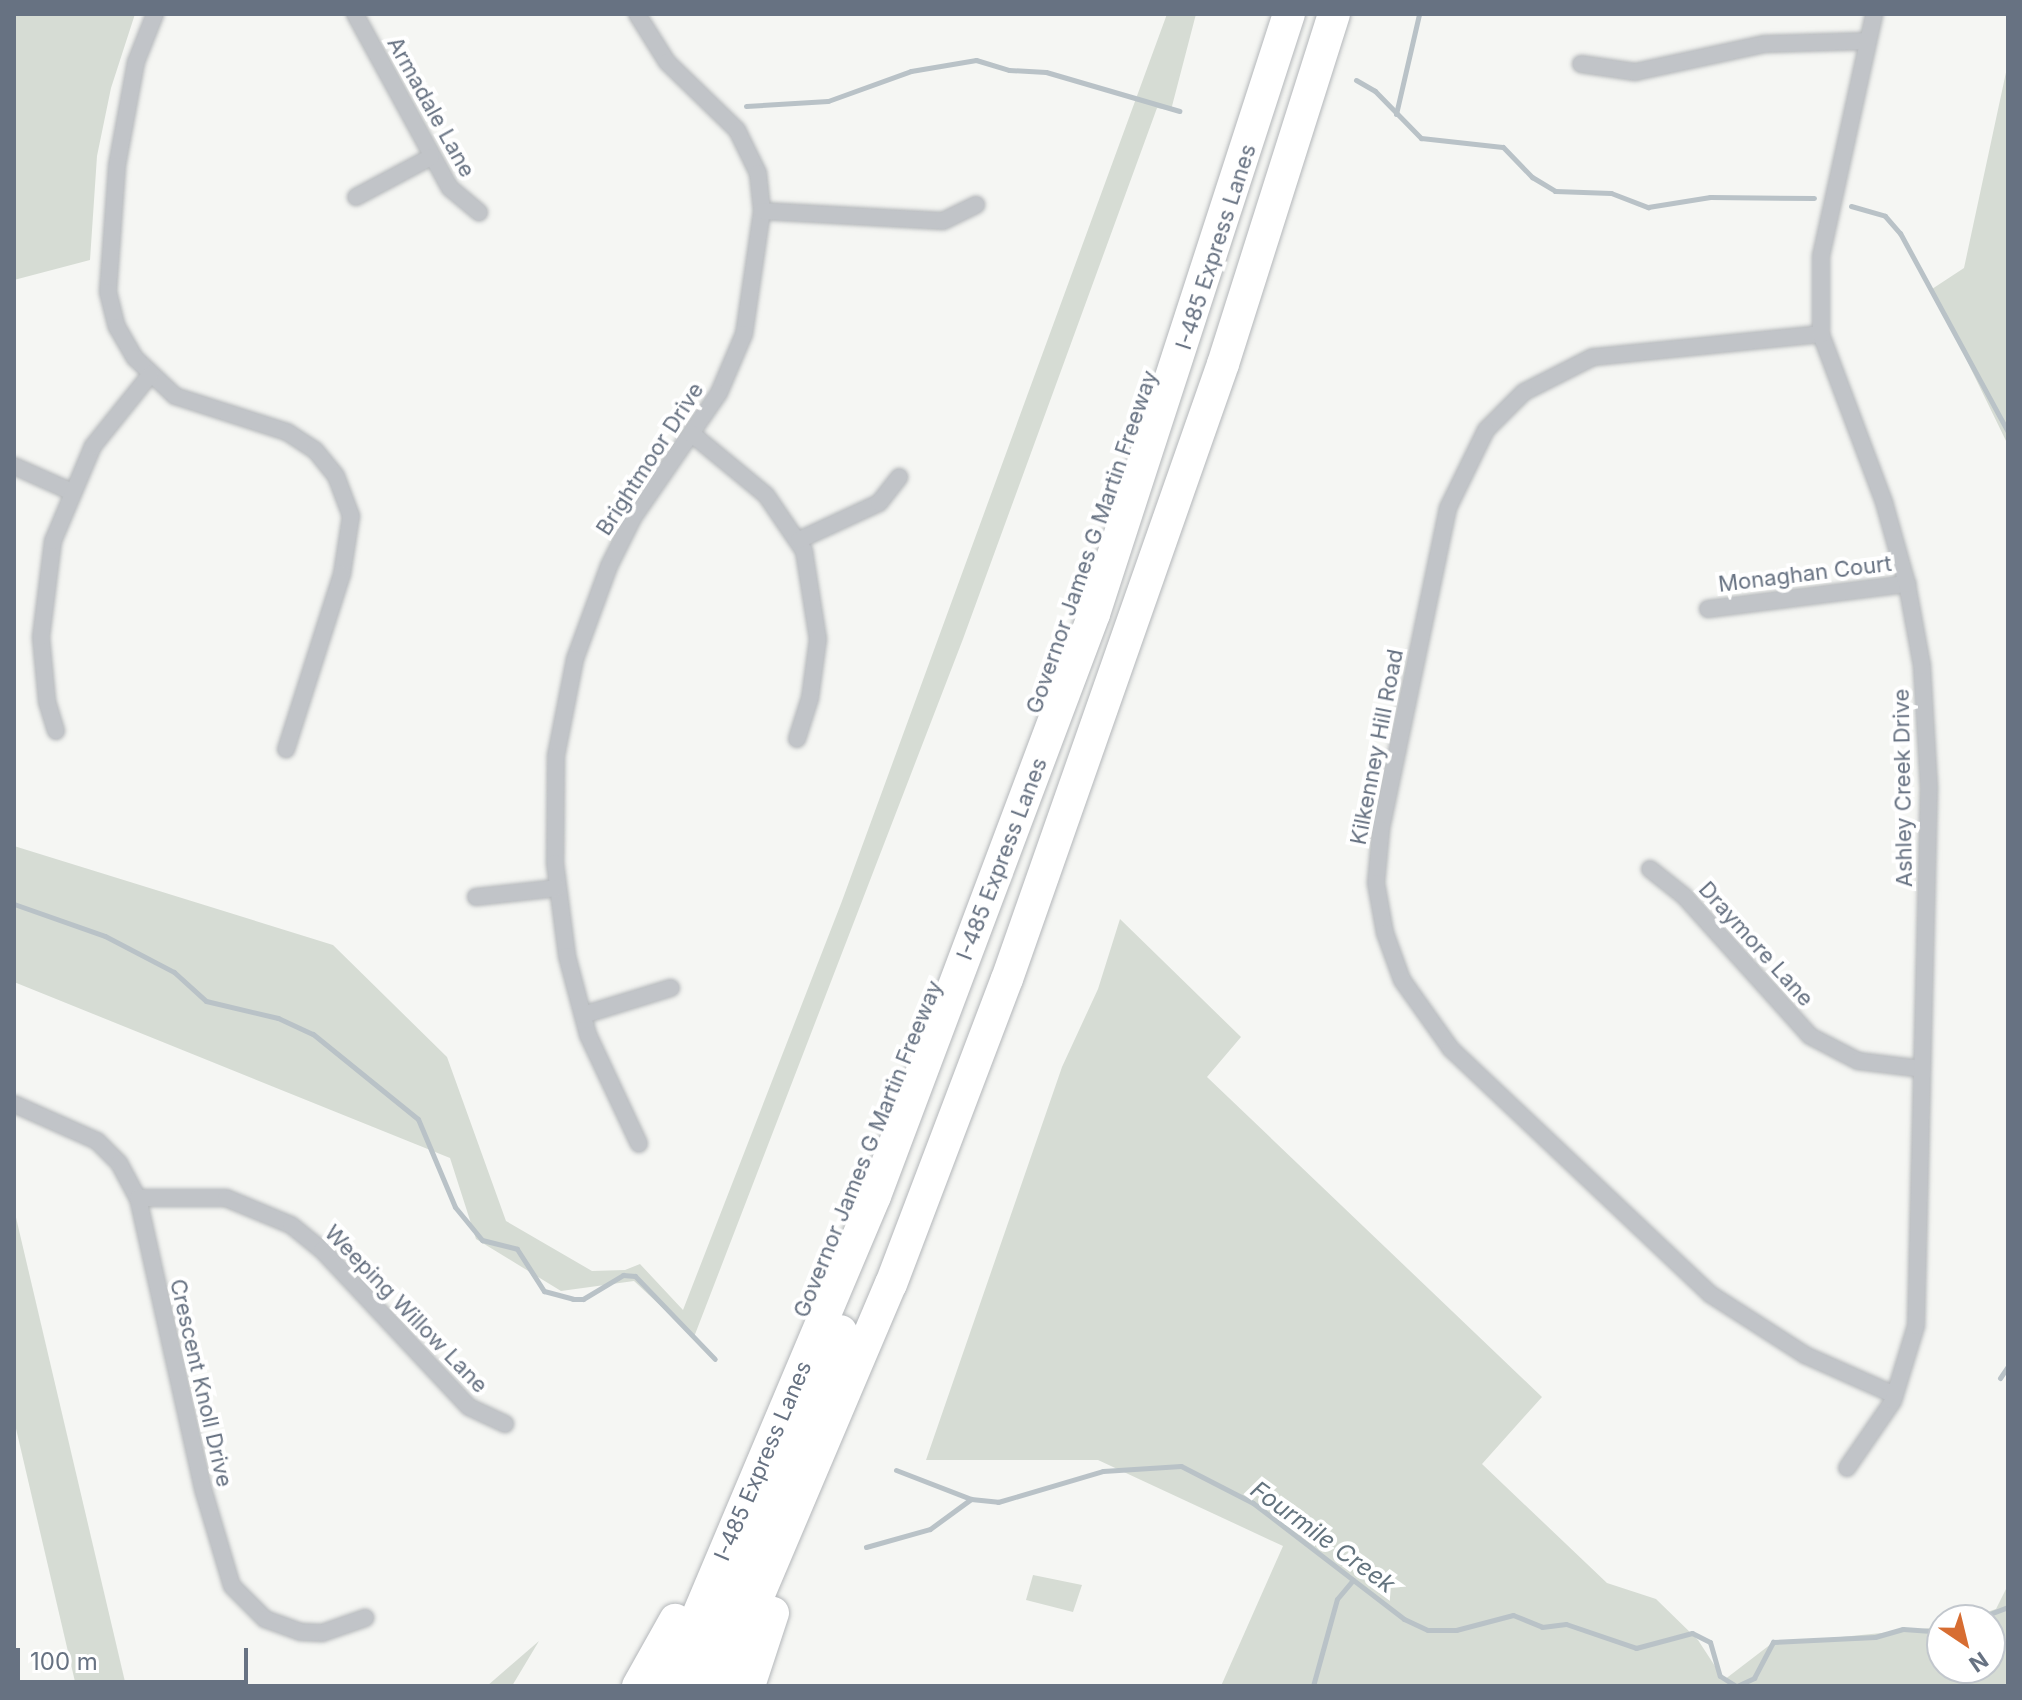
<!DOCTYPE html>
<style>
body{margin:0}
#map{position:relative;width:2022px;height:1700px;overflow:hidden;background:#f5f6f3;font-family:Inter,sans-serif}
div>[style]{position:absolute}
.green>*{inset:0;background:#d6dcd4}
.stream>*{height:5px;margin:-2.5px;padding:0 2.5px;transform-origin:2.5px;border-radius:2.5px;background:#b9c2c7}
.roads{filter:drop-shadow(0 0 2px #b4b7ba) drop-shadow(0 0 2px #b4b7ba)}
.minor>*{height:16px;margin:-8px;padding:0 8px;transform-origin:8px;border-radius:8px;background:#c1c4c8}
.motorway>*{height:32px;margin:-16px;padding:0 16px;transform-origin:16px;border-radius:16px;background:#fff}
span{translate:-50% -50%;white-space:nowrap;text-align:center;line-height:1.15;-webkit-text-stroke:8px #fff;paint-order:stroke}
.street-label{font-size:22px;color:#677282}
.water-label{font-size:24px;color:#63737e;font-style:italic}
.frame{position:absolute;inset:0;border:16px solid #677282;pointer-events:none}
.north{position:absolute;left:1926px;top:1604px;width:80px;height:80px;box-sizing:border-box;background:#fff;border:2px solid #c2c7cd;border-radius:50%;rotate:145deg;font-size:22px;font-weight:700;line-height:32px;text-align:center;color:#677282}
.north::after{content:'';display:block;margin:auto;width:28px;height:36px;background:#d76d32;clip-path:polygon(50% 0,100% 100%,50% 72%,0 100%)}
.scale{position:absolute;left:16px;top:1648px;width:232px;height:36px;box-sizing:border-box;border:4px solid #677282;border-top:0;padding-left:10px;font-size:24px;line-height:28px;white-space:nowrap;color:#677282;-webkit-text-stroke:6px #fff;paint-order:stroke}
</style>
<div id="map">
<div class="green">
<i style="clip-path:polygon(14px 14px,135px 14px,111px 88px,97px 156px,90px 260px,14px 280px)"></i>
<i style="clip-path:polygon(1167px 14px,1196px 14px,1171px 110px,1157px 108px,963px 639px,694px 1337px,634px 1281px,561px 1291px,476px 1239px,450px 1158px,14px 982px,14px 846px,333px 945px,447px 1057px,506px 1221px,592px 1271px,625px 1270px,640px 1264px,683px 1310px,842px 901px)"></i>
<i style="clip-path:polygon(2008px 63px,2008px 445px,1932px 289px,1964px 268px)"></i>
<i style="clip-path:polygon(1120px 919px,1241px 1037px,1207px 1077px,1542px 1397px,1482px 1464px,1607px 1583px,1656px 1599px,1698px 1640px,1724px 1680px,1771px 1644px,1942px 1627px,1942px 1668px,1990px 1668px,1990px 1620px,1963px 1620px,1996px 1609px,2008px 1585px,2008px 1686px,1221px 1686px,1283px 1546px,1098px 1460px,926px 1460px,1062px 1067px,1098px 989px)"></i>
<i style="clip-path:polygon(14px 1209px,126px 1686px,76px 1686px,14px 1420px)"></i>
<i style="clip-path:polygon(1033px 1575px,1082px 1585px,1073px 1612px,1026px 1600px)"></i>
<i style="clip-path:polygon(539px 1641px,512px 1686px,487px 1686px)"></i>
</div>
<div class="stream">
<i style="left:1356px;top:80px;width:22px;rotate:30deg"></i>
<i style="left:1375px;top:91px;width:66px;rotate:45.6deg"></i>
<i style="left:1421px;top:138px;width:82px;rotate:6.3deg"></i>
<i style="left:1503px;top:147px;width:42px;rotate:46deg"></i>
<i style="left:1532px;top:177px;width:27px;rotate:31deg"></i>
<i style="left:1555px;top:191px;width:56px;rotate:2deg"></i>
<i style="left:1611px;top:193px;width:40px;rotate:21deg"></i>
<i style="left:1648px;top:207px;width:63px;rotate:-9.2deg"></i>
<i style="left:1710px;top:197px;width:104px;rotate:0.6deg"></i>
<i style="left:746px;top:106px;width:82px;rotate:-3.5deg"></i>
<i style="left:828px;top:101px;width:88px;rotate:-19.9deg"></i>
<i style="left:911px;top:71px;width:66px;rotate:-9.6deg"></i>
<i style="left:976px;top:60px;width:34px;rotate:17deg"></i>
<i style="left:1009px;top:70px;width:37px;rotate:3deg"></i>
<i style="left:1046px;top:72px;width:139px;rotate:16.3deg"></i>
<i style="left:1396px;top:114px;width:103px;rotate:-77deg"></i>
<i style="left:1851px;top:206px;width:35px;rotate:16deg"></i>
<i style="left:1885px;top:216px;width:23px;rotate:49deg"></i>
<i style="left:1900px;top:233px;width:226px;rotate:61.5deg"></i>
<i style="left:14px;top:904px;width:96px;rotate:19.4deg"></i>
<i style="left:105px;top:936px;width:78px;rotate:27.6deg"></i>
<i style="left:174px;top:972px;width:43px;rotate:42.2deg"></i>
<i style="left:206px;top:1001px;width:74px;rotate:13.3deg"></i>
<i style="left:278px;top:1018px;width:38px;rotate:25deg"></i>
<i style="left:313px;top:1034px;width:135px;rotate:39deg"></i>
<i style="left:418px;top:1119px;width:95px;rotate:67.2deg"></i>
<i style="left:455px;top:1207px;width:43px;rotate:50.7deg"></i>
<i style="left:482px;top:1240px;width:36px;rotate:14deg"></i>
<i style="left:517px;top:1249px;width:50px;rotate:57.3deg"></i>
<i style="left:544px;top:1291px;width:30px;rotate:15deg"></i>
<i style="left:573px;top:1299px;width:10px"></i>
<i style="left:583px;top:1299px;width:47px;rotate:-31deg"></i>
<i style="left:623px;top:1275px;width:12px;rotate:5deg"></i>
<i style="left:635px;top:1276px;width:115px;rotate:46.1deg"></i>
<i style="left:2000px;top:1378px;width:14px;rotate:-56deg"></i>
<i style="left:896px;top:1470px;width:80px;rotate:21.1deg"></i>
<i style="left:866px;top:1547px;width:66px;rotate:-15.7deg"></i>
<i style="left:930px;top:1529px;width:51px;rotate:-36.2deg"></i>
<i style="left:971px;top:1499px;width:27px;rotate:6deg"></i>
<i style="left:998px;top:1502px;width:109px;rotate:-16.4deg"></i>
<i style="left:1103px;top:1471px;width:78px;rotate:-3.7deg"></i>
<i style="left:1181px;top:1466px;width:81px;rotate:27.2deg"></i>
<i style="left:1253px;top:1503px;width:190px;rotate:37.5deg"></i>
<i style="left:1404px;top:1619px;width:26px;rotate:25deg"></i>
<i style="left:1428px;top:1630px;width:28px"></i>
<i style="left:1456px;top:1630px;width:59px;rotate:-14.7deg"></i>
<i style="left:1513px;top:1615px;width:31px;rotate:22deg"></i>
<i style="left:1542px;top:1627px;width:24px;rotate:-7deg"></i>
<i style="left:1566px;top:1624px;width:74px;rotate:18.9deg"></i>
<i style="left:1636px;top:1648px;width:58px;rotate:-15deg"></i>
<i style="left:1692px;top:1633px;width:20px;rotate:27deg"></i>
<i style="left:1710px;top:1642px;width:35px;rotate:74deg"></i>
<i style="left:1720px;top:1676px;width:19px;rotate:32deg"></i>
<i style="left:1974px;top:1620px;width:36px;rotate:-21deg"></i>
<i style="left:1313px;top:1686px;width:90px;rotate:-74.6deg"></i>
<i style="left:1337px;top:1599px;width:25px;rotate:-50deg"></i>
<i style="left:1737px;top:1686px;width:19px;rotate:-25deg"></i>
<i style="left:1754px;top:1678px;width:41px;rotate:-62.2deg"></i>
<i style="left:1773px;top:1642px;width:102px;rotate:-2.8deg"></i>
<i style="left:1875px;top:1637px;width:29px;rotate:-16deg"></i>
<i style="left:1903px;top:1629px;width:39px;rotate:4deg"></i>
</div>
<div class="roads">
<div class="minor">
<i style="left:155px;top:14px;width:52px;rotate:111.6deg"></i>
<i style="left:136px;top:62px;width:106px;rotate:100.4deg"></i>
<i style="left:117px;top:166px;width:126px;rotate:94.1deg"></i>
<i style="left:108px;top:292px;width:36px;rotate:76deg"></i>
<i style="left:117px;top:327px;width:36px;rotate:60deg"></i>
<i style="left:135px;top:358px;width:55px;rotate:43.5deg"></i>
<i style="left:175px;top:396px;width:118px;rotate:17.8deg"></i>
<i style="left:287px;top:432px;width:33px;rotate:33deg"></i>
<i style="left:315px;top:450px;width:33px;rotate:51deg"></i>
<i style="left:336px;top:476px;width:43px;rotate:69.4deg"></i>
<i style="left:351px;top:516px;width:59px;rotate:98.8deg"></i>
<i style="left:342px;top:574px;width:184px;rotate:107.7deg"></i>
<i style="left:355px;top:14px;width:198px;rotate:61.4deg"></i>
<i style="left:450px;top:188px;width:38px;rotate:40deg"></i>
<i style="left:637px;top:14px;width:57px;rotate:58deg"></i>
<i style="left:667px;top:62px;width:98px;rotate:44.2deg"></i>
<i style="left:737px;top:130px;width:48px;rotate:64deg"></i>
<i style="left:758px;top:173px;width:38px;rotate:84deg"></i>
<i style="left:762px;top:211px;width:124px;rotate:98.3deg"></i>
<i style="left:744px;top:334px;width:64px;rotate:113deg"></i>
<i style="left:719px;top:393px;width:150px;rotate:124.6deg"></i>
<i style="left:634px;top:516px;width:56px;rotate:116.6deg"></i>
<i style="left:609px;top:566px;width:99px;rotate:110.1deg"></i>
<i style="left:575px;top:659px;width:99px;rotate:101.1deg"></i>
<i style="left:556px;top:756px;width:107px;rotate:90.5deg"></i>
<i style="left:555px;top:863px;width:94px;rotate:82.6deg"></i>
<i style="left:567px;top:956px;width:82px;rotate:75.1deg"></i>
<i style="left:588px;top:1035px;width:120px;rotate:64.9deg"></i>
<i style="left:1581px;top:64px;width:55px;rotate:8.4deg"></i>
<i style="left:1635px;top:72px;width:133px;rotate:-12.2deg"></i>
<i style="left:1765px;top:44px;width:103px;rotate:-1.7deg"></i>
<i style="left:356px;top:197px;width:85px;rotate:-28.1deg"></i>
<i style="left:762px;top:211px;width:181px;rotate:3.2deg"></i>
<i style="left:943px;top:221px;width:37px;rotate:-26deg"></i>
<i style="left:1821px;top:334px;width:229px;rotate:174.2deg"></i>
<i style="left:1593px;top:357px;width:77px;rotate:153.1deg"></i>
<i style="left:1524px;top:392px;width:54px;rotate:135deg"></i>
<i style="left:1486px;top:430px;width:87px;rotate:116deg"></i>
<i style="left:1448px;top:508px;width:329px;rotate:101.8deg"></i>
<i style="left:1381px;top:830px;width:53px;rotate:95.4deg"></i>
<i style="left:1376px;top:883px;width:51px;rotate:79.8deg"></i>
<i style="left:1385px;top:933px;width:50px;rotate:70.1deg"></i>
<i style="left:1402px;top:980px;width:85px;rotate:54.6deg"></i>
<i style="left:1451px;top:1049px;width:357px;rotate:43.4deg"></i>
<i style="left:1710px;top:1294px;width:113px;rotate:32.7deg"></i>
<i style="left:1805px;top:1355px;width:98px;rotate:24deg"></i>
<i style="left:692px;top:434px;width:96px;rotate:39.5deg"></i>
<i style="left:766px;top:495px;width:68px;rotate:55.8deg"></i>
<i style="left:804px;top:551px;width:89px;rotate:81deg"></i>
<i style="left:818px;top:639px;width:60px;rotate:97.7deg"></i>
<i style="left:810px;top:698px;width:43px;rotate:107.6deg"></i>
<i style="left:14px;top:466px;width:61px;rotate:24.1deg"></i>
<i style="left:799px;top:540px;width:88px;rotate:-24.8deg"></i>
<i style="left:879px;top:503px;width:33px;rotate:-52deg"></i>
<i style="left:1708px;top:609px;width:201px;rotate:-7.2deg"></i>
<i style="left:56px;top:731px;width:31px;rotate:-107deg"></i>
<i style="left:47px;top:701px;width:64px;rotate:-95.4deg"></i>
<i style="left:41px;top:637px;width:97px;rotate:-82.9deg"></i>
<i style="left:53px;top:541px;width:103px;rotate:-67.2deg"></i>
<i style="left:93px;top:446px;width:91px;rotate:-51.2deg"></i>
<i style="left:1650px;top:869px;width:43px;rotate:38.5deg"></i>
<i style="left:1684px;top:896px;width:188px;rotate:48deg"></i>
<i style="left:1810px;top:1036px;width:54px;rotate:27.5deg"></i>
<i style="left:1858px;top:1061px;width:64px;rotate:7.1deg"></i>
<i style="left:476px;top:897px;width:81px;rotate:-6.3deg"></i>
<i style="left:583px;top:1015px;width:92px;rotate:-17.1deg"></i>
<i style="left:14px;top:1104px;width:91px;rotate:24deg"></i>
<i style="left:97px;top:1141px;width:31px;rotate:45deg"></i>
<i style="left:119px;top:1163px;width:40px;rotate:62deg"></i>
<i style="left:138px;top:1198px;width:298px;rotate:77.4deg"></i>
<i style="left:203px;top:1489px;width:101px;rotate:73.4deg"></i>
<i style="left:232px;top:1586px;width:47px;rotate:45deg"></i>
<i style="left:265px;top:1619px;width:38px;rotate:20deg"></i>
<i style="left:301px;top:1632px;width:21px;rotate:3deg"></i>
<i style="left:322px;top:1633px;width:46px;rotate:-19.2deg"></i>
<i style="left:138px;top:1198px;width:88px"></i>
<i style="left:226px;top:1198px;width:70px;rotate:22.6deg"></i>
<i style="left:291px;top:1225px;width:40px;rotate:39deg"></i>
<i style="left:322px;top:1250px;width:215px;rotate:46.9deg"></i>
<i style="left:469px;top:1407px;width:40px;rotate:25deg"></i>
<i style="left:1847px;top:1468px;width:81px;rotate:-55.5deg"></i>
<i style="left:1893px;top:1401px;width:78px;rotate:-73deg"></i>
<i style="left:1916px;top:1326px;width:538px;rotate:-88.62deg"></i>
<i style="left:1929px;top:788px;width:122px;rotate:-93.3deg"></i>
<i style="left:1922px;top:666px;width:83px;rotate:-100.4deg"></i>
<i style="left:1907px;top:584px;width:85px;rotate:-105.7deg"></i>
<i style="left:1884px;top:502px;width:179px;rotate:-110.6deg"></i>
<i style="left:1821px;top:334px;width:78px;rotate:-90deg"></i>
<i style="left:1821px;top:256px;width:248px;rotate:-77.6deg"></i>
</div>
<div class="motorway">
<i style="left:638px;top:1686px;width:76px;rotate:-60.7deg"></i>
<i style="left:668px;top:1686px;width:532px;rotate:-67.1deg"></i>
<i style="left:875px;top:1196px;width:622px;rotate:-69.38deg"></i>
<i style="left:1094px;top:614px;width:631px;rotate:-72deg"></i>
<i style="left:694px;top:1686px;width:384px;rotate:-67.5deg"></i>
<i style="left:720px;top:1686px;width:437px;rotate:-67deg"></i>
<i style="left:891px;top:1284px;width:326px;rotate:-69.2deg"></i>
<i style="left:1007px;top:979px;width:652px;rotate:-70.65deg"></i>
<i style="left:1223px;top:364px;width:367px;rotate:-72.4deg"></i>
<i style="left:749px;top:1686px;width:77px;rotate:-71.8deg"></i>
</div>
</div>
<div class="street-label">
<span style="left:431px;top:107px;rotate:61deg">Armadale Lane</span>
<span style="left:1216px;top:247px;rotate:-72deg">I-485 Express Lanes</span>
<span style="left:650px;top:459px;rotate:-57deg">Brightmoor Drive</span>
<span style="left:1092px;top:542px;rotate:-71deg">Governor James G Martin Freeway</span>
<span style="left:1805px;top:574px;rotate:-7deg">Monaghan Court</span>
<span style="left:1377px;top:747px;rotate:-79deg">Kilkenney Hill Road</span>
<span style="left:1903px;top:788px;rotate:-91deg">Ashley Creek Drive</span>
<span style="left:1002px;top:859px;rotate:-69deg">I-485 Express Lanes</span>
<span style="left:1756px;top:944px;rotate:48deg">Draymore Lane</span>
<span style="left:868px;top:1149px;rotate:-68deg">Governor James G Martin Freeway</span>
<span style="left:406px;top:1309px;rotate:46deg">Weeping Willow Lane</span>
<span style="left:201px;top:1383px;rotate:77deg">Crescent Knoll Drive</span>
<span style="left:763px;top:1461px;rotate:-67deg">I-485 Express Lanes</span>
</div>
<div class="water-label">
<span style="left:1323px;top:1537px;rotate:36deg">Fourmile Creek</span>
</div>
<div class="frame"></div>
<div class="north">N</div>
<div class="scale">100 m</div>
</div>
